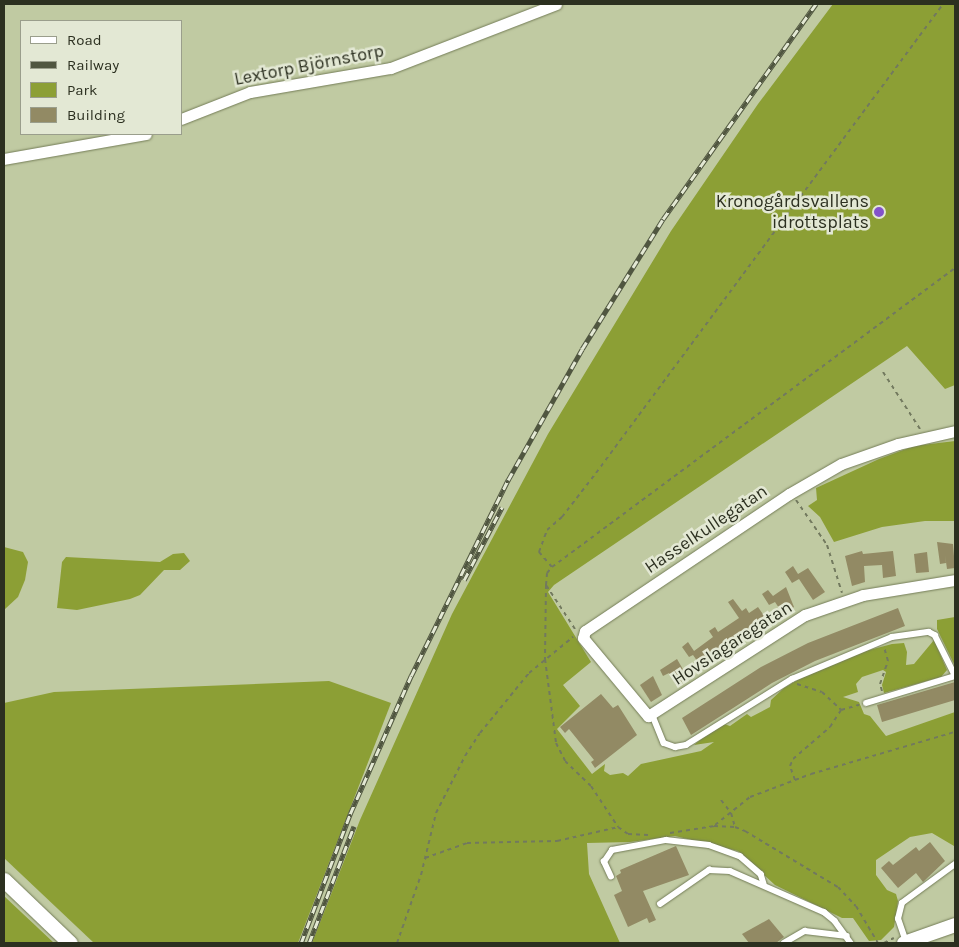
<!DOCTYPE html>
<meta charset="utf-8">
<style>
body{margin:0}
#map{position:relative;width:959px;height:947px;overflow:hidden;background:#c0caa2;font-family:Karla,sans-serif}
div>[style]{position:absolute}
.green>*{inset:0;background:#8c9f35}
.building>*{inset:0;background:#928a64}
.path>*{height:2px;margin-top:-1px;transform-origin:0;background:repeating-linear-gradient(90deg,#72795e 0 4px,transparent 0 8px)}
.roads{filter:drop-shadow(0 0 1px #737c57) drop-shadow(0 0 1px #737c57)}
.service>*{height:5.5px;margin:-2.75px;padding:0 2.75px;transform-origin:2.75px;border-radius:2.75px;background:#fff}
.minor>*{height:11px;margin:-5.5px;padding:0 5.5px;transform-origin:5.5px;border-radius:5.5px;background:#fff}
.tertiary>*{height:14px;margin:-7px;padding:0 7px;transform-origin:7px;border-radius:7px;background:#fff}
.secondary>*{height:15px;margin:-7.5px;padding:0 7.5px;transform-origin:7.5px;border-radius:7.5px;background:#fff}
.rail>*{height:4.5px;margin-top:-2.25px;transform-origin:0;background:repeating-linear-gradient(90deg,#e3e8d4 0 8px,#505640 0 16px);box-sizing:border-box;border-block:1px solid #505640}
.dots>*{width:14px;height:14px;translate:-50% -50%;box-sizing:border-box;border:2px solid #e3e8d4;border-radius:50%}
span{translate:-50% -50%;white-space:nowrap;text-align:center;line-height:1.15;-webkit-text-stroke:5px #e3e8d4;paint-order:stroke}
.street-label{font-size:18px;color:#2c3020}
.poi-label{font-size:18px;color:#2c3020}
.right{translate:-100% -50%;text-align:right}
.frame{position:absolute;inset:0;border:5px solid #2c3020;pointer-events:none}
.legend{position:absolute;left:20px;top:20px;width:162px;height:115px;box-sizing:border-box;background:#e3e8d4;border:1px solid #9a9e8c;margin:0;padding:6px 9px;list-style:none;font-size:15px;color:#2c3020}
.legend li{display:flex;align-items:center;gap:10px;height:25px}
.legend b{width:25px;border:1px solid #9a9e8c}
</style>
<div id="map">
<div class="green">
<i style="clip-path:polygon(833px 4px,955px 4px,955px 385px,945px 389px,907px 346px,554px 585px,548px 592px,591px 662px,563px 685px,580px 706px,557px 729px,592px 774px,605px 764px,604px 771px,610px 775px,623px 773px,628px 776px,641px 764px,701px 751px,714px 742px,694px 745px,700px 740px,724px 724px,730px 726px,747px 714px,751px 717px,770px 707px,771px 700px,784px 688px,806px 675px,858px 653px,892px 644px,904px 643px,907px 652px,906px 665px,914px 664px,934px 640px,947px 670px,941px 677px,884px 693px,882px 685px,886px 672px,883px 670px,862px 677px,856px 684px,858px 692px,843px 697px,859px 702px,864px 714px,870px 716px,886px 736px,955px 712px,955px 844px,954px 846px,932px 833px,910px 837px,876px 860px,876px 875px,887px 890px,896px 894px,898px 901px,894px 927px,881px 940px,869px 941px,853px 918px,842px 918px,775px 885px,738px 851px,675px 836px,630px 842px,587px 843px,589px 874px,620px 943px,312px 943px,360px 820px,452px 614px,548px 434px,671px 231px,758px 104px)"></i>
<i style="clip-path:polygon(955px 441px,955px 521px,925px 521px,882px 527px,834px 542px,820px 517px,808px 506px,817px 500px,816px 488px,879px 459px,914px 446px)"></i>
<i style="clip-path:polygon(4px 547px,23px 552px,28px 562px,25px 580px,18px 597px,4px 610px)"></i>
<i style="clip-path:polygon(184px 553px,190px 561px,180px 570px,164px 570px,140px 595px,130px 599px,77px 610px,57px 608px,62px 562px,66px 557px,160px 562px,173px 554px)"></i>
<i style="clip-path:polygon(955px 617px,955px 666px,937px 629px,937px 620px)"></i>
<i style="clip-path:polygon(329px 681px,391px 703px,298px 943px,94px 943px,4px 858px,4px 703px,54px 692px)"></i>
<i style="clip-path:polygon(4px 896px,54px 943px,4px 943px)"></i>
</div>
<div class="building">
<i style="clip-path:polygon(937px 542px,953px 544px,955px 568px,947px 569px,945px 555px,946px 563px,940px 564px)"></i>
<i style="clip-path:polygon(862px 551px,863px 554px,893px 551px,896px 576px,883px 578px,882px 565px,864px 566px,865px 582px,852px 586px,845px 556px)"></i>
<i style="clip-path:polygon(927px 552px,929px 572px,916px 573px,914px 554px)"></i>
<i style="clip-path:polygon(793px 566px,798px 574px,808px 568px,825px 592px,813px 600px,799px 579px,792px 583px,785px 572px)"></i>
<i style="clip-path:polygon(786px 587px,794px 607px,783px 614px,775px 602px,769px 605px,762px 594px,768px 590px,773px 596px)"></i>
<i style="clip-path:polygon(733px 599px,742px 611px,746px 608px,749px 613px,758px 607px,769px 623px,702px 668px,693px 655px,689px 657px,682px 647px,688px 642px,694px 651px,713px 637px,709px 631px,715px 627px,718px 632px,739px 618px,728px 602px)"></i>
<i style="clip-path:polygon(898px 608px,905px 626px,815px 661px,772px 683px,691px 735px,682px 718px,761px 667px,808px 643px)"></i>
<i style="clip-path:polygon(677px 659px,688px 678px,676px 685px,669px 673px,663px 676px,660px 670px)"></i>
<i style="clip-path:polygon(653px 676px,662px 695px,651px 702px,640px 685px)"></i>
<i style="clip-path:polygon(955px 682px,955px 700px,882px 722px,877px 705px)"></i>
<i style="clip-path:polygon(601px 694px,613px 708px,618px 705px,637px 735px,595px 768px,591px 762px,594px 760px,569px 729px,565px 733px,560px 727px)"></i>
<i style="clip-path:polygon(930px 842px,945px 861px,923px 882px,916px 873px,898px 888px,881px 868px,889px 861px,893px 865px,916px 847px,919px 851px)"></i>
<i style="clip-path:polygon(676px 846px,689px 875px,643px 891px,656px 920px,649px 923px,647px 918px,628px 927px,614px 895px,622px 891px,616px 876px,621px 873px,620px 870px)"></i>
<i style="clip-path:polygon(769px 919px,784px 937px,776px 943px,749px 943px,742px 934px)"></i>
</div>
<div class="path">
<i style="left:883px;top:372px;width:68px;rotate:57deg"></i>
<i style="left:796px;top:500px;width:55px;rotate:55.4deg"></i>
<i style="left:827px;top:545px;width:50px;rotate:72.6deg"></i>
<i style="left:552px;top:567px;width:20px;rotate:-131deg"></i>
<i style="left:539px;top:552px;width:23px;rotate:-70deg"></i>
<i style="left:547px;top:530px;width:20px;rotate:-41deg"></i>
<i style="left:562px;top:517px;width:56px;rotate:-52.3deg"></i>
<i style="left:596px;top:473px;width:583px;rotate:-53.5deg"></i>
<i style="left:546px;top:585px;width:74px;rotate:90.8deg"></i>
<i style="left:545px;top:659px;width:85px;rotate:82.5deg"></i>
<i style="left:556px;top:743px;width:20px;rotate:63deg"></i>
<i style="left:565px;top:761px;width:36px;rotate:44deg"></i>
<i style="left:591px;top:786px;width:49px;rotate:56.6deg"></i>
<i style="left:618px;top:827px;width:12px;rotate:35deg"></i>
<i style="left:628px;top:834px;width:20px;rotate:3deg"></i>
<i style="left:575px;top:629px;width:53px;rotate:-123.4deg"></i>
<i style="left:546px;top:585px;width:12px;rotate:-85deg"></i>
<i style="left:547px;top:573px;width:8px;rotate:-50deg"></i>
<i style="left:552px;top:567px;width:502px;rotate:-36.57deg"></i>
<i style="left:797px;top:684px;width:26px;rotate:18deg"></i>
<i style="left:822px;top:692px;width:26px;rotate:43deg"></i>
<i style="left:882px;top:691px;width:7px;rotate:-106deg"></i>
<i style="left:880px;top:684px;width:24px;rotate:-71deg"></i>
<i style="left:888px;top:661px;width:15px;rotate:-106deg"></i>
<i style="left:795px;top:780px;width:15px;rotate:-110deg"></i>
<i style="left:790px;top:766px;width:8px;rotate:-67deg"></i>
<i style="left:793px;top:759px;width:49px;rotate:-40.9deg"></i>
<i style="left:830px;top:727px;width:20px;rotate:-57deg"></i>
<i style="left:841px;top:710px;width:19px;rotate:-16deg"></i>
<i style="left:721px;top:800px;width:16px;rotate:52deg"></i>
<i style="left:731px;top:813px;width:15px;rotate:74deg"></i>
<i style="left:715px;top:825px;width:45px;rotate:-38.7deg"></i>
<i style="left:750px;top:797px;width:65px;rotate:-20.7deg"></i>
<i style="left:811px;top:774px;width:150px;rotate:-16.3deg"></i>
<i style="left:670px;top:833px;width:45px;rotate:-9deg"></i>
<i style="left:714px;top:826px;width:21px;rotate:3deg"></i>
<i style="left:735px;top:827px;width:11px;rotate:22deg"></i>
<i style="left:745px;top:831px;width:109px;rotate:31.1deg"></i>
<i style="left:838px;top:887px;width:26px;rotate:47deg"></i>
<i style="left:856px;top:906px;width:43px;rotate:59.3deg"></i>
<i style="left:425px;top:858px;width:45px;rotate:-19.7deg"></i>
<i style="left:467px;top:843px;width:90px;rotate:-1.3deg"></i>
<i style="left:557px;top:841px;width:63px;rotate:-12.9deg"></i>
<i style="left:397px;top:943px;width:72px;rotate:-70.6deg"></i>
<i style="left:421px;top:875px;width:64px;rotate:-76.4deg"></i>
<i style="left:436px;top:813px;width:64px;rotate:-63deg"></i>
<i style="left:465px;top:756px;width:27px;rotate:-57deg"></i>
<i style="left:480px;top:733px;width:77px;rotate:-50.8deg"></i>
<i style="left:529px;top:673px;width:57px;rotate:-39.3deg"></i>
<i style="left:884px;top:943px;width:11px;rotate:-27deg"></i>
</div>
<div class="roads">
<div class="service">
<i style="left:866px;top:703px;width:93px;rotate:-16.9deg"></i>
<i style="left:653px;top:716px;width:29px;rotate:68deg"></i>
<i style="left:664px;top:743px;width:12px;rotate:20deg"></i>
<i style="left:675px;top:747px;width:11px;rotate:-10deg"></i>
<i style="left:686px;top:745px;width:125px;rotate:-31.9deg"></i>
<i style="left:792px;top:679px;width:108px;rotate:-22.8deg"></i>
<i style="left:892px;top:637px;width:37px;rotate:-8deg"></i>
<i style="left:929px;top:632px;width:7px;rotate:27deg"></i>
<i style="left:935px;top:635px;width:45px;rotate:63.4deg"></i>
<i style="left:611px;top:877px;width:17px;rotate:-115deg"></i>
<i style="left:604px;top:862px;width:14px;rotate:-56deg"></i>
<i style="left:612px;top:850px;width:55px;rotate:-10.5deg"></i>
<i style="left:666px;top:840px;width:43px;rotate:6.6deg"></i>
<i style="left:709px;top:845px;width:33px;rotate:20deg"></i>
<i style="left:740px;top:856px;width:28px;rotate:41deg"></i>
<i style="left:761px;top:874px;width:10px;rotate:73deg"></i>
<i style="left:660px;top:904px;width:60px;rotate:-34.8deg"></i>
<i style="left:709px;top:870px;width:21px;rotate:3deg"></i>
<i style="left:730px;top:871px;width:103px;rotate:23.6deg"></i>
<i style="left:824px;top:912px;width:14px;rotate:39deg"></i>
<i style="left:835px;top:921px;width:27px;rotate:54deg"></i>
<i style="left:906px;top:942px;width:24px;rotate:-109deg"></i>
<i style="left:898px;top:919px;width:16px;rotate:-76deg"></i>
<i style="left:902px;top:903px;width:66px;rotate:-36.3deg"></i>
<i style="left:784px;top:943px;width:24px;rotate:-30deg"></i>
<i style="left:805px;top:931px;width:42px;rotate:6.8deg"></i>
</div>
<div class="minor">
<i style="left:181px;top:119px;width:74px;rotate:-21.4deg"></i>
<i style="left:250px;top:92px;width:143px;rotate:-9.7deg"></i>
<i style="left:391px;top:68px;width:177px;rotate:-21.2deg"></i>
<i style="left:4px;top:159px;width:144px;rotate:-10deg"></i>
<i style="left:955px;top:431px;width:58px;rotate:167.2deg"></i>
<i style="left:898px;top:444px;width:60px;rotate:160.7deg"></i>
<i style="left:841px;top:464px;width:60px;rotate:150deg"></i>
<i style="left:789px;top:494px;width:246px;rotate:146.1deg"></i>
<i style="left:585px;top:631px;width:7px;rotate:106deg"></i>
<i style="left:583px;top:638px;width:102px;rotate:50.2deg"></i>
<i style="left:648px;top:716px;width:187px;rotate:-32.8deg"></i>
<i style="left:805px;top:615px;width:61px;rotate:-19deg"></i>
<i style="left:863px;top:595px;width:93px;rotate:-9.3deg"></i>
</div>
<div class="tertiary">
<i style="left:904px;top:943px;width:54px;rotate:-19.4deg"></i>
</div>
<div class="secondary">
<i style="left:4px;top:880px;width:91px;rotate:43.7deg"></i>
</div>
</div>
<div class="rail">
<i style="left:464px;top:580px;width:82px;rotate:-62.5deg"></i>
<i style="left:301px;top:943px;width:138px;rotate:-69.2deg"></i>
<i style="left:350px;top:814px;width:151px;rotate:-66.2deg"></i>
<i style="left:411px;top:676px;width:219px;rotate:-63.7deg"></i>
<i style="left:508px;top:480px;width:150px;rotate:-60.5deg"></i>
<i style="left:582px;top:349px;width:153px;rotate:-58.1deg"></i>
<i style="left:663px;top:219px;width:264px;rotate:-54.6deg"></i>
<i style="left:309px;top:943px;width:125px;rotate:-69deg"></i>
</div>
<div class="dots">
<i style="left:879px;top:212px;background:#8353cb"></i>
</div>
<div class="street-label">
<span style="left:309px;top:65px;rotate:-11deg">Lextorp Björnstorp</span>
<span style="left:706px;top:529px;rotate:-34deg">Hasselkullegatan</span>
<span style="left:732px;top:643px;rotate:-33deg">Hovslagaregatan</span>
</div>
<div class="poi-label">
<span class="right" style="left:869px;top:212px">Kronogårdsvallens<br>idrottsplats</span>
</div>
<div class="frame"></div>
<ul class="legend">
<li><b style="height:6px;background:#fff"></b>Road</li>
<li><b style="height:6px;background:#505640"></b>Railway</li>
<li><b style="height:14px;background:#8c9f35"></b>Park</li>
<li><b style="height:14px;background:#928a64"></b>Building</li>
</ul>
</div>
